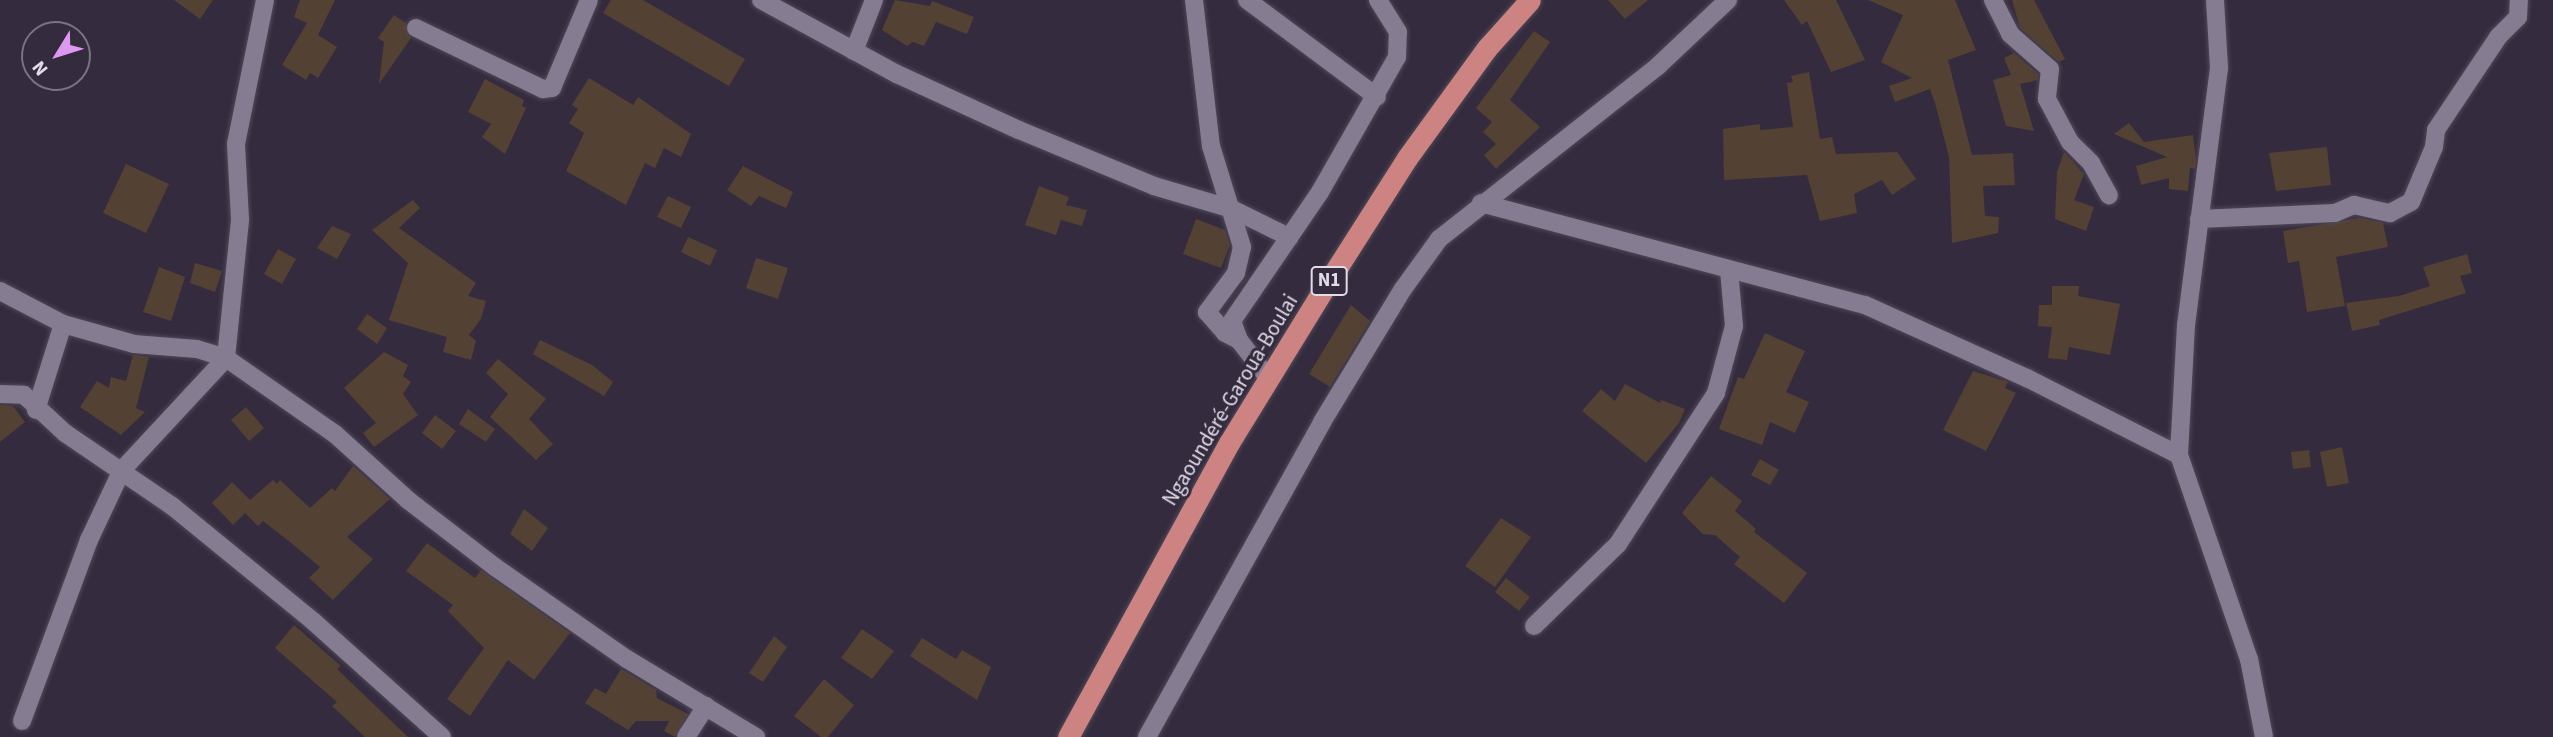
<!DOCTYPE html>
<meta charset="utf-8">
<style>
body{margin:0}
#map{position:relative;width:2553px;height:737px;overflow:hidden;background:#342c3e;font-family:"Source Sans 3",sans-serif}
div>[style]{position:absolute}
.building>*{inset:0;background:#534133}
.roads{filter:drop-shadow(0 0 2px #4f4857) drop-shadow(0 0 2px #4f4857)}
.minor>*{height:18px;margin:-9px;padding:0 9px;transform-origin:9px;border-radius:9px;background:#857c91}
.highway>*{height:21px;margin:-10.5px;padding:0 10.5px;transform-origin:10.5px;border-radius:10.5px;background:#ce8383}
span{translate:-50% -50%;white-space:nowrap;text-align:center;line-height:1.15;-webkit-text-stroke:6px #342c3e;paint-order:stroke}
.shield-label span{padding:2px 5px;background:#342c3e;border:2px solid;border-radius:5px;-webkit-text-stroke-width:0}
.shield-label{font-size:19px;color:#e1dce8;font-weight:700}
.street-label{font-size:21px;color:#e1dce8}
.north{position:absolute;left:21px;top:21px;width:70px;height:70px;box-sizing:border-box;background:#342c3e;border:2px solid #797282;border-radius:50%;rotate:232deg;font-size:19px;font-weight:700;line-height:28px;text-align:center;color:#e1dce8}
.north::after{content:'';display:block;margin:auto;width:24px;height:32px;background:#de98f2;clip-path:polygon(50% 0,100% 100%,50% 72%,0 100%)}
</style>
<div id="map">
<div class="building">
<i style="clip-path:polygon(174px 0,213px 0,200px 19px)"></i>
<i style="clip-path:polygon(300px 0,335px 0,318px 35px,337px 47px,318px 78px,310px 73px,306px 80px,282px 65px,307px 23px,294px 17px)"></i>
<i style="clip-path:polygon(611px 0,643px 0,745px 59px,729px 86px,603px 13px)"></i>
<i style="clip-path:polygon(895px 0,930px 6px,932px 1px,974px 17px,967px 34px,936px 22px,924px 46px,913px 42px,907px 46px,882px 30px)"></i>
<i style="clip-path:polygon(1608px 0,1648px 0,1625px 19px)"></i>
<i style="clip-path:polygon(1784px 0,1836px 0,1865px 60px,1831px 72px,1807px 21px,1802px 25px)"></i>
<i style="clip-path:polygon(1868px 0,1955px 0,1976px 50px,1948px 60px,1972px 155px,2013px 153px,2015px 185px,1983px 186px,1985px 216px,1999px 217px,1998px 233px,1952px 243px,1949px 157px,1935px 103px,1930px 89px,1895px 102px,1889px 86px,1912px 78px,1881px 62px,1903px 15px)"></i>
<i style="clip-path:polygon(2012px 0,2034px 0,2065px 59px,2059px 62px,2020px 28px)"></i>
<i style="clip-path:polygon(394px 15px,406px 23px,411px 38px,379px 84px,384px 42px,378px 38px)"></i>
<i style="clip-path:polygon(1534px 31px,1550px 42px,1510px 100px,1540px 127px,1496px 169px,1484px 155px,1496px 144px,1483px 132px,1492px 122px,1476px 108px)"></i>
<i style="clip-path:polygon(2014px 53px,2038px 74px,2038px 80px,2020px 84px,2034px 131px,2006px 126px,1993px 80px,2011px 75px,2004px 58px)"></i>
<i style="clip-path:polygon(1809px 72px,1820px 139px,1832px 137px,1836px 154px,1897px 152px,1916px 179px,1892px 195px,1882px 180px,1854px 194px,1857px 213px,1820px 221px,1807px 175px,1724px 180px,1723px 129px,1760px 124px,1760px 130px,1793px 127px,1787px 83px,1793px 82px,1791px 76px)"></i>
<i style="clip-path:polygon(589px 78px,633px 105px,638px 97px,691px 134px,681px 157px,664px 148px,655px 168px,645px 163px,626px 205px,566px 171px,584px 133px,569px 123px,578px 109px,572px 105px)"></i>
<i style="clip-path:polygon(485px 79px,524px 100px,522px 106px,526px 108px,505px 154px,482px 137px,491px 124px,468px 112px)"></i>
<i style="clip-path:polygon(2129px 123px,2144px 142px,2193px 135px,2196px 159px,2195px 169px,2190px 168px,2188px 191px,2169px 189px,2169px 178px,2141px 185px,2136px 166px,2167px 157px,2114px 134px)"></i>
<i style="clip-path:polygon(2327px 147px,2331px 185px,2276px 191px,2269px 153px)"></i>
<i style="clip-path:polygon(2064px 152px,2084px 174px,2074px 200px,2094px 207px,2086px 231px,2055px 219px,2057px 172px)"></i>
<i style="clip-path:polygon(126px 164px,169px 184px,146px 233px,103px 213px)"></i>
<i style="clip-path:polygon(743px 166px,793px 192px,786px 208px,759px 196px,751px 206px,727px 190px)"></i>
<i style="clip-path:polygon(1039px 186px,1069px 197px,1066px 205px,1087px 210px,1082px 226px,1061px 220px,1056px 235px,1025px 225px)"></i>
<i style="clip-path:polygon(668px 196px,691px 207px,681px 228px,657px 217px)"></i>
<i style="clip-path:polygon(413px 200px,420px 208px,399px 228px,476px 283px,468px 296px,486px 301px,481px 319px,469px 335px,476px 341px,471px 360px,443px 352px,447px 337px,389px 320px,408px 263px,372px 230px)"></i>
<i style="clip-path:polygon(2359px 218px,2383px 223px,2388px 247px,2336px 257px,2345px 306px,2307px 312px,2299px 261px,2288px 263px,2283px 231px)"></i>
<i style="clip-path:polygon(1196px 219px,1225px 230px,1230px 245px,1221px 268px,1183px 254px)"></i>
<i style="clip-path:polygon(332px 226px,351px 234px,337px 259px,317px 248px)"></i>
<i style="clip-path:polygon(688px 237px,717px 250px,710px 266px,681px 252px)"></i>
<i style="clip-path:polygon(278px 249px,296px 259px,282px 284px,264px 274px)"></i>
<i style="clip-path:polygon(2467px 254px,2472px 273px,2460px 276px,2466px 293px,2379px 320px,2380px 325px,2352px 331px,2346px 303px,2399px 296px,2430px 286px,2423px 267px)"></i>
<i style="clip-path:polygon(756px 258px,788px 268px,778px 299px,746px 288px)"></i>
<i style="clip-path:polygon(195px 263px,222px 271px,215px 292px,190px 283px)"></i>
<i style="clip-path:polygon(159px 267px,185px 277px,171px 321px,143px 312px)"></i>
<i style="clip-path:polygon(2052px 286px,2079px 286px,2078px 296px,2120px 304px,2110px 355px,2069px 347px,2067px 360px,2048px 358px,2052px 327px,2038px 326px,2039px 305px,2052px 305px)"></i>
<i style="clip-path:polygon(1351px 305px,1370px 321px,1330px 387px,1309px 374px)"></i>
<i style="clip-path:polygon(367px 314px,387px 328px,377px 344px,357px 329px)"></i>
<i style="clip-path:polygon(1765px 333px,1805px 351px,1786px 392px,1809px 402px,1795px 433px,1770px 422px,1762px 445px,1719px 429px,1738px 377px,1744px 379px)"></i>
<i style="clip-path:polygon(540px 340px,592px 365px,613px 382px,604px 396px,533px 354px)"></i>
<i style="clip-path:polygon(384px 352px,408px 365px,403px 376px,411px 382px,403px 394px,418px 415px,374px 447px,363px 433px,376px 423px,344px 388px)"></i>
<i style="clip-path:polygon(133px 355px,149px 357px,136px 408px,145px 412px,121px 435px,80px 407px,97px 381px,109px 388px,111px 377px,126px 381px)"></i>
<i style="clip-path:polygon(498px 359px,546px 399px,529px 419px,553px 444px,536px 460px,490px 417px,508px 394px,486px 373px)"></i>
<i style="clip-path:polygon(1973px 371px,2008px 382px,2005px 388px,2016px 393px,1986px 451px,1943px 430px)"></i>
<i style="clip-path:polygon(1625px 384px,1660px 403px,1661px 400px,1685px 409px,1679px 423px,1646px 463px,1582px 411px,1601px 389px,1615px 401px)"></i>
<i style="clip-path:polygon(0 405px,13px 406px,25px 422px,0 442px)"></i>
<i style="clip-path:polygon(246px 407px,264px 428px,249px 441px,231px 420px)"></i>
<i style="clip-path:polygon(468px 409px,495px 429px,486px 442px,459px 424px)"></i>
<i style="clip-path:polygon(435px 415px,456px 431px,442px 449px,422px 433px)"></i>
<i style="clip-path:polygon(2342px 447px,2349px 483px,2327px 487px,2320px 452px)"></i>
<i style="clip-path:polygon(2309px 450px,2311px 467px,2293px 469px,2291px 452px)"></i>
<i style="clip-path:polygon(1760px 459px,1779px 470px,1770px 485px,1751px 475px)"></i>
<i style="clip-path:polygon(353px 466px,390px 499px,347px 537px,373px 559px,333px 600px,309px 578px,320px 567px,290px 542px,263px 521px,258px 526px,245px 513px,233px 525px,212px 503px,232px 482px,250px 500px,273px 480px,277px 484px,280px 480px,310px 508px,332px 488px,335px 491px)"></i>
<i style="clip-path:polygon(1711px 476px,1742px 501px,1735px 511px,1756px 529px,1754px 532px,1807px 573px,1784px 603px,1734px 564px,1740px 557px,1715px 535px,1703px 534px,1682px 513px)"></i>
<i style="clip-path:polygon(524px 509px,548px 528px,532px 551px,510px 534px)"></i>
<i style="clip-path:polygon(1501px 518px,1531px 537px,1495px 587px,1465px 566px)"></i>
<i style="clip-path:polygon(427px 543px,475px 578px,481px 570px,570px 633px,534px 680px,508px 660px,470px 716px,447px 699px,484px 648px,448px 611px,453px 605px,406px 571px)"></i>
<i style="clip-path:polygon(1506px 578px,1530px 597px,1519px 611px,1495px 592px)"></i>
<i style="clip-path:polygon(294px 625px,341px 666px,337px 669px,408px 737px,365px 737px,332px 706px,337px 702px,275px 648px)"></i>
<i style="clip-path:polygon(862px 629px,894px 651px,872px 679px,841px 658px)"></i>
<i style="clip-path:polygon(774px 636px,787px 647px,763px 682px,749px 673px)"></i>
<i style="clip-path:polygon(922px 638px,956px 659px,962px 650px,991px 667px,977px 700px,910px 656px)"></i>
<i style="clip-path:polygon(621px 669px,656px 690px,657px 698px,688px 714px,675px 737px,664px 731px,669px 721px,636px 721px,628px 730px,585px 703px,595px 688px,606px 694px)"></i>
<i style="clip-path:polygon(824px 679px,854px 705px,828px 737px,821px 737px,794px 716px)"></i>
</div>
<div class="roads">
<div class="minor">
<i style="left:761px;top:0;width:155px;rotate:28.6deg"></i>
<i style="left:897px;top:74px;width:134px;rotate:24.7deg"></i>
<i style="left:1019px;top:130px;width:146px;rotate:22.5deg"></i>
<i style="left:1154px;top:186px;width:81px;rotate:16.4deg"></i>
<i style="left:1232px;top:209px;width:64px;rotate:26.2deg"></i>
<i style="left:1194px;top:0;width:147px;rotate:83.4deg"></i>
<i style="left:1211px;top:146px;width:106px;rotate:72.9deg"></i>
<i style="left:1242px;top:247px;width:27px;rotate:103deg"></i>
<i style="left:1236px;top:273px;width:49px;rotate:126.6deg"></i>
<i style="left:1207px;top:312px;width:28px;rotate:49deg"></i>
<i style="left:1225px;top:333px;width:16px;rotate:27deg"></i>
<i style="left:1247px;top:0;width:162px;rotate:36.7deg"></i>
<i style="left:1993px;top:0;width:38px;rotate:63deg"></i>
<i style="left:2010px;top:34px;width:53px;rotate:41.2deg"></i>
<i style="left:2050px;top:69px;width:30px;rotate:96deg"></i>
<i style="left:2047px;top:99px;width:49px;rotate:61.9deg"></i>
<i style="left:2070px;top:142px;width:30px;rotate:45deg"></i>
<i style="left:2091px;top:163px;width:37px;rotate:61deg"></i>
<i style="left:2215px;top:0;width:68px;rotate:86.6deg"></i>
<i style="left:2219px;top:68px;width:259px;rotate:97.3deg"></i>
<i style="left:2186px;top:325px;width:130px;rotate:93.1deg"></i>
<i style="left:2179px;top:455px;width:216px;rotate:71.1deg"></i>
<i style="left:2249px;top:659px;width:79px;rotate:79.1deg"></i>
<i style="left:416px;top:28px;width:141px;rotate:25.7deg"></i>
<i style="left:543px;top:89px;width:9px;rotate:-6deg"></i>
<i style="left:552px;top:88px;width:95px;rotate:-67.2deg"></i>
<i style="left:854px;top:51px;width:55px;rotate:-68.6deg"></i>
<i style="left:1481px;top:203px;width:397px;rotate:14.9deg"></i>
<i style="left:1865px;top:305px;width:178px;rotate:24.3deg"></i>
<i style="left:2027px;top:378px;width:170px;rotate:26.9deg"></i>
<i style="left:2199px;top:219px;width:136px;rotate:-2.5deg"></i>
<i style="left:2335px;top:213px;width:21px;rotate:-23deg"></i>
<i style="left:2354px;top:205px;width:37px;rotate:13deg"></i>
<i style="left:2390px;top:213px;width:24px;rotate:-28deg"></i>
<i style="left:2411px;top:202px;width:60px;rotate:-67.3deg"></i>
<i style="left:2434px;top:147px;width:17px;rotate:-83deg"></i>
<i style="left:2436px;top:130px;width:113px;rotate:-56.2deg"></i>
<i style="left:2499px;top:36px;width:27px;rotate:-45deg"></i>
<i style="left:2518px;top:17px;width:17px;rotate:-87deg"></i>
<i style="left:0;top:291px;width:71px;rotate:27.6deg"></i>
<i style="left:63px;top:324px;width:74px;rotate:15.7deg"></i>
<i style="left:134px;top:344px;width:63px;rotate:4.5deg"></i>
<i style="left:197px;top:349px;width:30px;rotate:17deg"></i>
<i style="left:226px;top:358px;width:133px;rotate:34.9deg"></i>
<i style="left:335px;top:434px;width:98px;rotate:42.1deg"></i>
<i style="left:408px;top:500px;width:110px;rotate:37.6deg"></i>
<i style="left:495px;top:567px;width:161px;rotate:34.9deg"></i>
<i style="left:627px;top:659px;width:151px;rotate:31.2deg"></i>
<i style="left:1269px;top:379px;width:49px;rotate:-127.6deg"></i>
<i style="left:1239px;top:340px;width:20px;rotate:-110deg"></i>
<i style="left:1232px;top:321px;width:156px;rotate:-55.7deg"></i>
<i style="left:1320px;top:192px;width:155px;rotate:-60.3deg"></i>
<i style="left:1397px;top:57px;width:25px;rotate:-88deg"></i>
<i style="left:1398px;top:32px;width:38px;rotate:-122deg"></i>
<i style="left:0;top:394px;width:24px;rotate:2deg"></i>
<i style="left:24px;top:395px;width:56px;rotate:42.8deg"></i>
<i style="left:65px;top:433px;width:130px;rotate:34.3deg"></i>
<i style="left:172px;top:506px;width:183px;rotate:39.2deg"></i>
<i style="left:314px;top:622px;width:172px;rotate:41.9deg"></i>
<i style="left:36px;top:410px;width:90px;rotate:-72.6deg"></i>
<i style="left:1534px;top:626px;width:117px;rotate:-44.3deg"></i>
<i style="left:1618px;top:544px;width:180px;rotate:-57deg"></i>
<i style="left:1716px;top:393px;width:69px;rotate:-75deg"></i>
<i style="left:1734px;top:326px;width:56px;rotate:-95.1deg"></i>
<i style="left:22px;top:721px;width:193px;rotate:-69.7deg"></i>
<i style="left:89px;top:540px;width:77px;rotate:-64.8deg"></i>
<i style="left:122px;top:470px;width:153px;rotate:-47.1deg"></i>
<i style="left:226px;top:358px;width:140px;rotate:-84.2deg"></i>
<i style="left:240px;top:219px;width:75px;rotate:-93.1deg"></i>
<i style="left:236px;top:144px;width:147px;rotate:-78.6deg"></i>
<i style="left:686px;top:737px;width:37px;rotate:-57deg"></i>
<i style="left:1147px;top:737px;width:360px;rotate:-60.9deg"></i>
<i style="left:1322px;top:422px;width:156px;rotate:-58.7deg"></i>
<i style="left:1403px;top:289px;width:62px;rotate:-54.2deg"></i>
<i style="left:1439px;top:239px;width:280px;rotate:-38.3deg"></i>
<i style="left:1659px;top:65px;width:95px;rotate:-43.3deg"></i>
</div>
<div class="highway">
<i style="left:1068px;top:737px;width:335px;rotate:-61.3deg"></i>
<i style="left:1229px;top:443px;width:193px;rotate:-58.4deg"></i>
<i style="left:1330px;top:279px;width:143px;rotate:-57.5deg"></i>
<i style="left:1407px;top:158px;width:136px;rotate:-54deg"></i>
<i style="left:1487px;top:48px;width:64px;rotate:-48.1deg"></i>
</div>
</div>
<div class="shield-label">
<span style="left:1329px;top:281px">N1</span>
</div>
<div class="street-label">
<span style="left:1230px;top:400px;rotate:-59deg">Ngaoundéré-Garoua-Boulai</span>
</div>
<div class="north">N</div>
</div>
